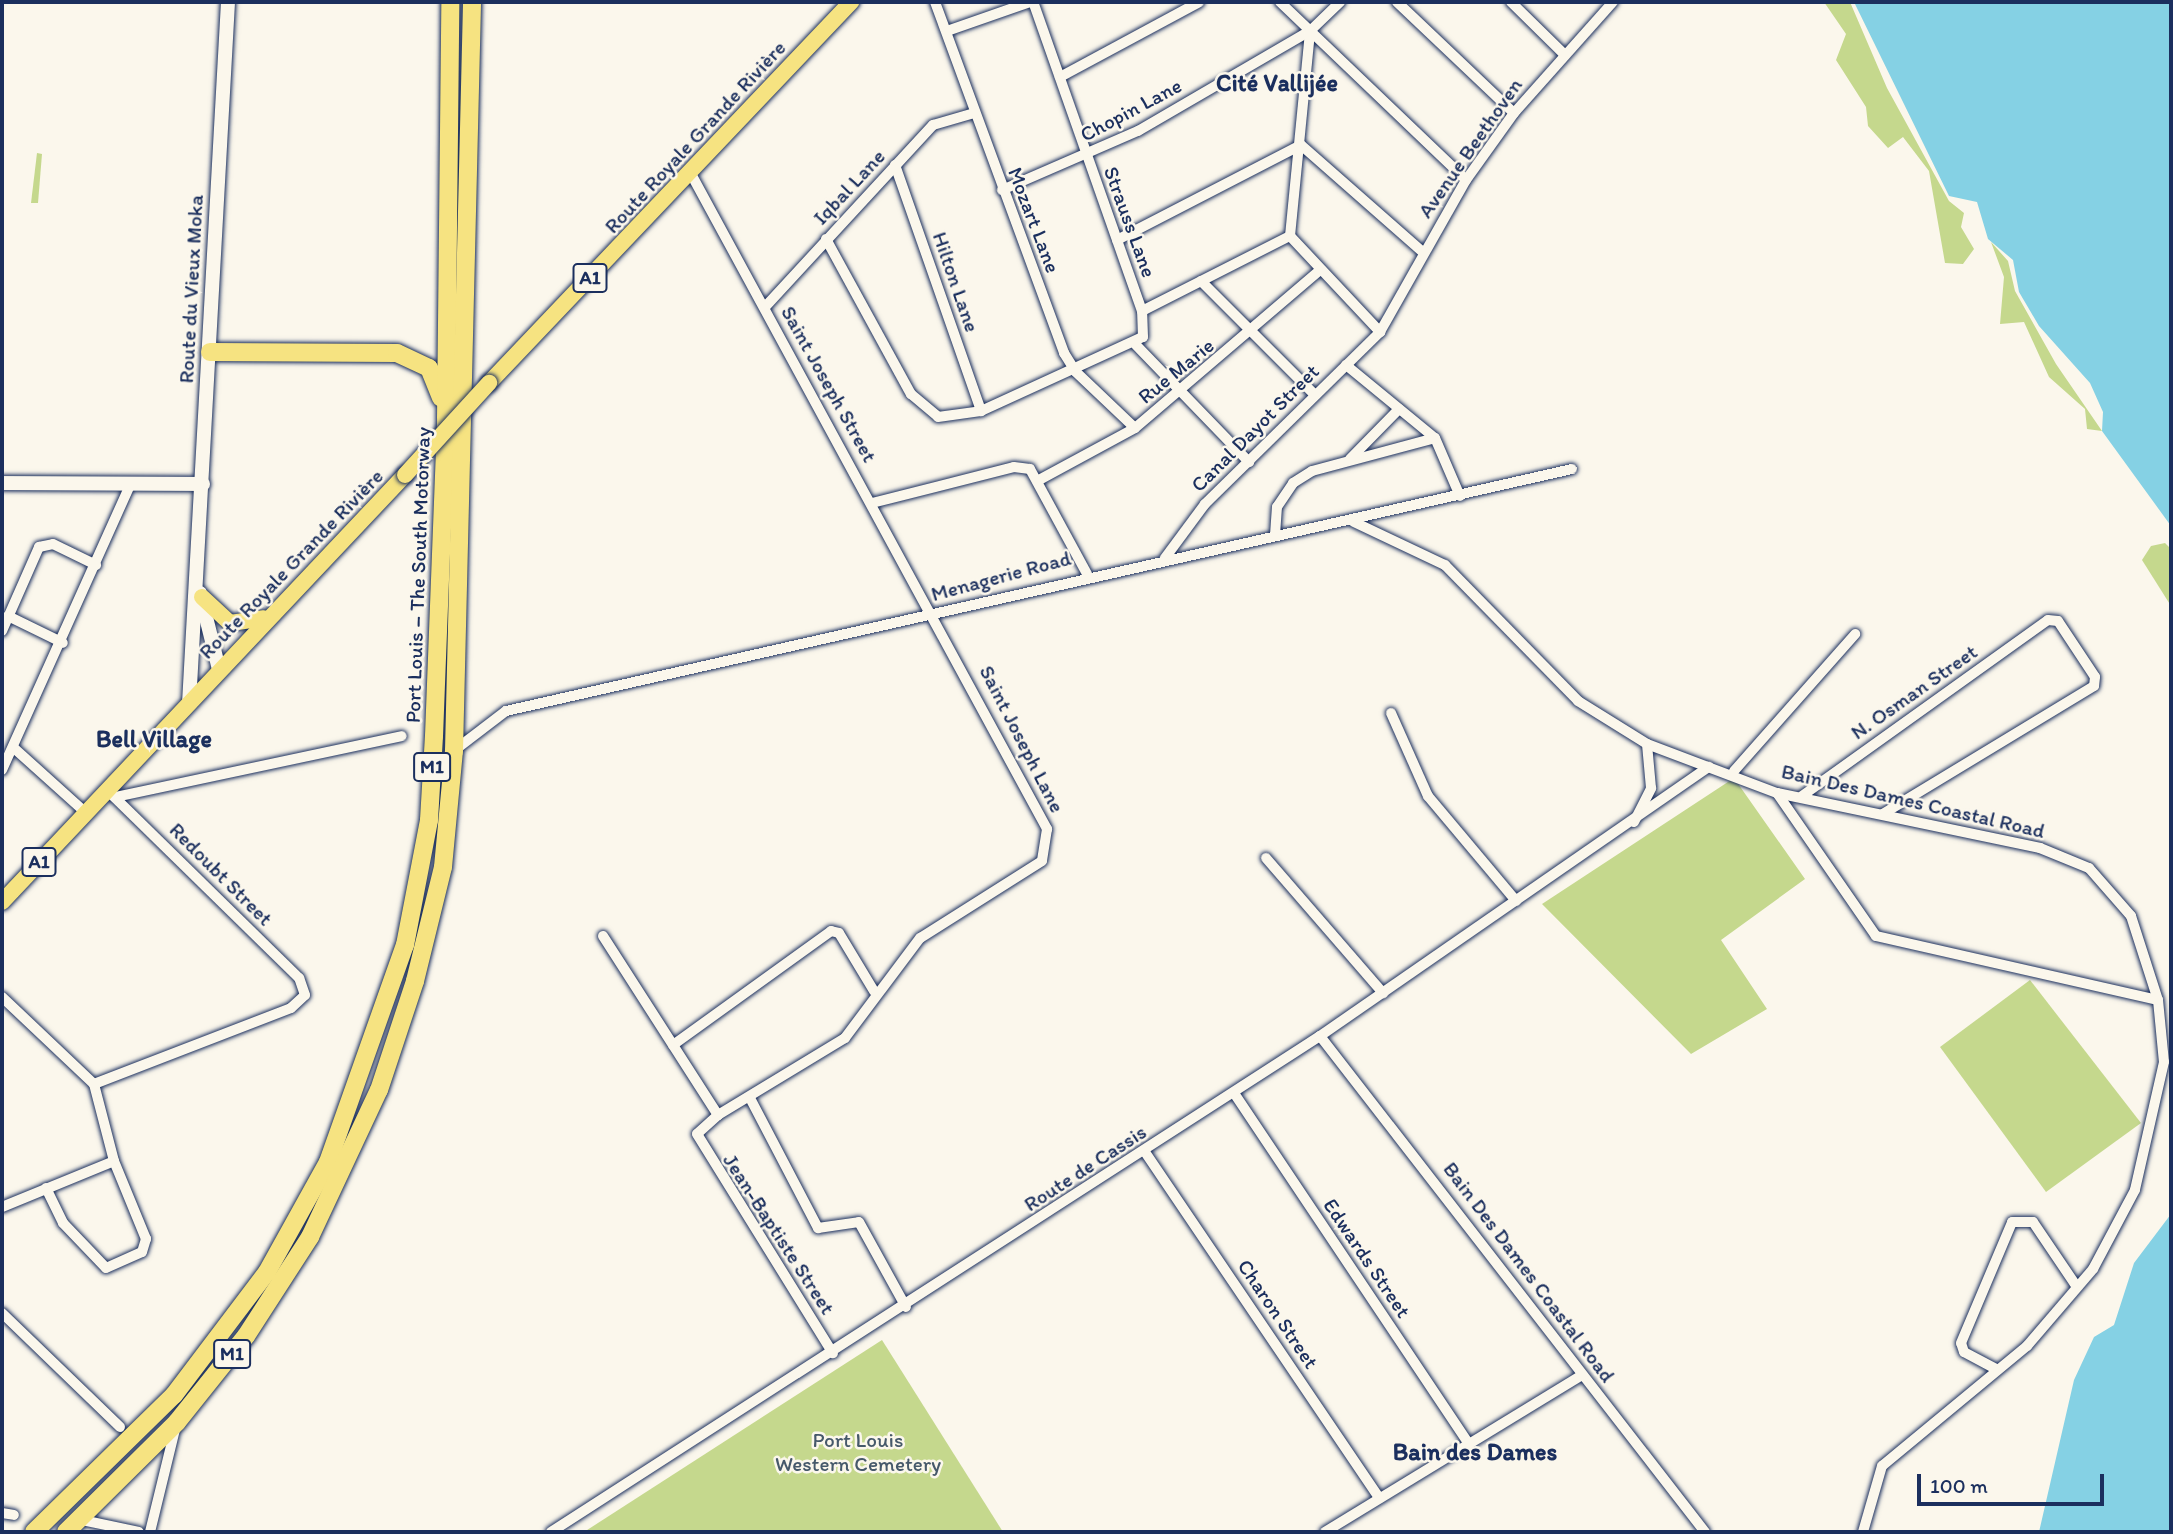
<!DOCTYPE html>
<meta charset="utf-8">
<style>
body{margin:0}
#map{position:relative;width:2173px;height:1534px;overflow:hidden;background:#fbf7ec;font-family:Itim,sans-serif}
div>[style]{position:absolute}
.green>*{inset:0;background:#c5d88d}
.water>*{inset:0;background:#85d1e4}
.roads{filter:drop-shadow(0 0 2px #1b2f5e) drop-shadow(0 0 2px #1b2f5e)}
.minor>*{height:10px;margin:-5px;padding:0 5px;transform-origin:5px;border-radius:5px;background:#fbf7ec}
.secondary>*{height:14px;margin:-7px;padding:0 7px;transform-origin:7px;border-radius:7px;background:#fbf7ec}
.primary>*{height:16px;margin:-8px;padding:0 8px;transform-origin:8px;border-radius:8px;background:#f6e381}
.trunk>*{height:18px;margin:-9px;padding:0 9px;transform-origin:9px;border-radius:9px;background:#f6e381}
.bridges{filter:drop-shadow(0 0 2px #1b2f5e) drop-shadow(0 0 2px #1b2f5e)}
.primary-bridge>*{height:16px;margin:-8px;padding:0 8px;transform-origin:8px;border-radius:8px;background:#f6e381}
span{translate:-50% -50%;white-space:nowrap;text-align:center;line-height:1.15;-webkit-text-stroke:5px #fbf7ec;paint-order:stroke}
.shield-label span{padding:2px 5px;background:#fbf7ec;border:2px solid;border-radius:5px;-webkit-text-stroke-width:0}
.shield-label{font-size:19px;color:#1b2f5e;font-weight:700}
.street-label{font-size:21px;color:#1b2f5e}
.park-label{font-size:21px;color:#46596a}
.quarter-label{font-size:24px;color:#1b2f5e;font-weight:700}
.frame{position:absolute;inset:0;border:4px solid #1b2f5e;pointer-events:none}
.scale{position:absolute;left:1917px;top:1474px;width:187px;height:32px;box-sizing:border-box;border:4px solid #1b2f5e;border-top:0;padding-left:9px;font-size:21px;line-height:24px;white-space:nowrap;color:#1b2f5e;-webkit-text-stroke:5px #fbf7ec;paint-order:stroke}
</style>
<div id="map">
<div class="green">
<i style="clip-path:polygon(1824px 2px,1850px 2px,1887px 88px,1949px 201px,1964px 213px,1961px 227px,1974px 249px,1963px 264px,1945px 263px,1929px 171px,1903px 137px,1888px 148px,1868px 126px,1866px 107px,1836px 60px,1846px 34px)"></i>
<i style="clip-path:polygon(37px 153px,42px 154px,38px 203px,31px 203px)"></i>
<i style="clip-path:polygon(1991px 242px,2008px 261px,2015px 291px,2056px 364px,2102px 431px,2087px 429px,2085px 409px,2049px 377px,2024px 322px,2000px 324px,2004px 277px)"></i>
<i style="clip-path:polygon(2165px 543px,2171px 549px,2171px 606px,2142px 560px,2151px 546px)"></i>
<i style="clip-path:polygon(1734px 778px,1805px 879px,1721px 940px,1767px 1009px,1691px 1054px,1542px 904px)"></i>
<i style="clip-path:polygon(2030px 980px,2141px 1123px,2046px 1192px,1940px 1047px)"></i>
<i style="clip-path:polygon(882px 1340px,1003px 1532px,584px 1532px)"></i>
</div>
<div class="water">
<i style="clip-path:polygon(1854px 2px,2171px 2px,2171px 526px,2102px 431px,2103px 412px,2090px 383px,2039px 326px,2019px 292px,2013px 260px,1988px 239px,1977px 202px,1949px 196px)"></i>
<i style="clip-path:polygon(2171px 1214px,2171px 1532px,2039px 1532px,2074px 1380px,2094px 1337px,2114px 1325px,2134px 1263px)"></i>
</div>
<div class="roads">
<div class="minor">
<i style="left:935px;top:2px;width:374px;rotate:69.8deg"></i>
<i style="left:1064px;top:353px;width:22px;rotate:58deg"></i>
<i style="left:1076px;top:372px;width:81px;rotate:43.5deg"></i>
<i style="left:1280px;top:2px;width:257px;rotate:43.7deg"></i>
<i style="left:1397px;top:2px;width:161px;rotate:43.5deg"></i>
<i style="left:1511px;top:2px;width:74px;rotate:44.5deg"></i>
<i style="left:947px;top:31px;width:88px;rotate:-19.3deg"></i>
<i style="left:1060px;top:77px;width:158px;rotate:-28.3deg"></i>
<i style="left:895px;top:165px;width:261px;rotate:70.7deg"></i>
<i style="left:690px;top:172px;width:748px;rotate:61.48deg"></i>
<i style="left:1047px;top:829px;width:32px;rotate:99deg"></i>
<i style="left:1042px;top:861px;width:144px;rotate:147.7deg"></i>
<i style="left:920px;top:938px;width:125px;rotate:126.9deg"></i>
<i style="left:845px;top:1038px;width:149px;rotate:148.8deg"></i>
<i style="left:718px;top:1115px;width:28px;rotate:138deg"></i>
<i style="left:697px;top:1134px;width:258px;rotate:58.2deg"></i>
<i style="left:1002px;top:190px;width:148px;rotate:-23.5deg"></i>
<i style="left:1138px;top:131px;width:199px;rotate:-30.2deg"></i>
<i style="left:1310px;top:31px;width:42px;rotate:-44deg"></i>
<i style="left:1290px;top:236px;width:206px;rotate:-84.4deg"></i>
<i style="left:1290px;top:236px;width:132px;rotate:46.8deg"></i>
<i style="left:826px;top:239px;width:177px;rotate:61.3deg"></i>
<i style="left:911px;top:394px;width:35px;rotate:40deg"></i>
<i style="left:938px;top:417px;width:43px;rotate:-7.9deg"></i>
<i style="left:981px;top:411px;width:178px;rotate:-24.6deg"></i>
<i style="left:1143px;top:337px;width:26px;rotate:-92deg"></i>
<i style="left:1142px;top:311px;width:328px;rotate:-109.4deg"></i>
<i style="left:1117px;top:240px;width:207px;rotate:-27.3deg"></i>
<i style="left:1301px;top:145px;width:162px;rotate:41.3deg"></i>
<i style="left:1201px;top:281px;width:161px;rotate:45deg"></i>
<i style="left:765px;top:307px;width:248px;rotate:-47.3deg"></i>
<i style="left:933px;top:125px;width:43px;rotate:-16.3deg"></i>
<i style="left:1142px;top:311px;width:166px;rotate:-26.9deg"></i>
<i style="left:1136px;top:345px;width:163px;rotate:46deg"></i>
<i style="left:1346px;top:365px;width:115px;rotate:39.4deg"></i>
<i style="left:1435px;top:438px;width:63px;rotate:66.7deg"></i>
<i style="left:1350px;top:459px;width:70px;rotate:-45.6deg"></i>
<i style="left:1039px;top:480px;width:109px;rotate:-28.4deg"></i>
<i style="left:1135px;top:428px;width:243px;rotate:-40.5deg"></i>
<i style="left:872px;top:503px;width:146px;rotate:-14.2deg"></i>
<i style="left:1014px;top:467px;width:16px;rotate:7deg"></i>
<i style="left:1030px;top:469px;width:119px;rotate:61.5deg"></i>
<i style="left:1354px;top:522px;width:101px;rotate:25.3deg"></i>
<i style="left:1445px;top:565px;width:190px;rotate:45.6deg"></i>
<i style="left:1578px;top:701px;width:81px;rotate:31.9deg"></i>
<i style="left:1647px;top:744px;width:139px;rotate:20.7deg"></i>
<i style="left:1777px;top:793px;width:269px;rotate:11.8deg"></i>
<i style="left:2040px;top:848px;width:53px;rotate:22.2deg"></i>
<i style="left:2089px;top:868px;width:64px;rotate:48.8deg"></i>
<i style="left:2131px;top:916px;width:88px;rotate:72.2deg"></i>
<i style="left:2158px;top:1000px;width:62px;rotate:84.5deg"></i>
<i style="left:2164px;top:1062px;width:131px;rotate:102.8deg"></i>
<i style="left:2135px;top:1190px;width:89px;rotate:118deg"></i>
<i style="left:2093px;top:1269px;width:101px;rotate:130.6deg"></i>
<i style="left:2027px;top:1346px;width:188px;rotate:140.4deg"></i>
<i style="left:1882px;top:1466px;width:69px;rotate:106.1deg"></i>
<i style="left:1275px;top:535px;width:28px;rotate:-86deg"></i>
<i style="left:1277px;top:507px;width:29px;rotate:-56deg"></i>
<i style="left:1293px;top:483px;width:22px;rotate:-32deg"></i>
<i style="left:1312px;top:471px;width:127px;rotate:-15deg"></i>
<i style="left:1165px;top:558px;width:67px;rotate:-53.5deg"></i>
<i style="left:1205px;top:504px;width:245px;rotate:-44.5deg"></i>
<i style="left:1380px;top:332px;width:175px;rotate:-60.5deg"></i>
<i style="left:1466px;top:180px;width:82px;rotate:-54.4deg"></i>
<i style="left:1514px;top:113px;width:149px;rotate:-48.3deg"></i>
<i style="left:8px;top:616px;width:61px;rotate:26.1deg"></i>
<i style="left:2px;top:631px;width:92px;rotate:-66.2deg"></i>
<i style="left:39px;top:547px;width:14px;rotate:-12deg"></i>
<i style="left:53px;top:544px;width:48px;rotate:26deg"></i>
<i style="left:1391px;top:713px;width:91px;rotate:66deg"></i>
<i style="left:1428px;top:796px;width:137px;rotate:50deg"></i>
<i style="left:15px;top:749px;width:94px;rotate:42deg"></i>
<i style="left:455px;top:750px;width:64px;rotate:-37.4deg"></i>
<i style="left:506px;top:711px;width:1093px;rotate:-12.79deg"></i>
<i style="left:2px;top:770px;width:315px;rotate:-65.8deg"></i>
<i style="left:1734px;top:771px;width:183px;rotate:-48.5deg"></i>
<i style="left:1777px;top:793px;width:174px;rotate:55.3deg"></i>
<i style="left:1876px;top:936px;width:289px;rotate:12.8deg"></i>
<i style="left:1802px;top:796px;width:302px;rotate:-35.6deg"></i>
<i style="left:2048px;top:620px;width:10px;rotate:6deg"></i>
<i style="left:2058px;top:621px;width:67px;rotate:56.5deg"></i>
<i style="left:2095px;top:677px;width:9px;rotate:96deg"></i>
<i style="left:2094px;top:686px;width:247px;rotate:148.8deg"></i>
<i style="left:115px;top:797px;width:293px;rotate:-12deg"></i>
<i style="left:1634px;top:822px;width:38px;rotate:-63deg"></i>
<i style="left:1651px;top:788px;width:44px;rotate:-95.2deg"></i>
<i style="left:1266px;top:858px;width:179px;rotate:49.1deg"></i>
<i style="left:603px;top:936px;width:213px;rotate:57.3deg"></i>
<i style="left:2px;top:997px;width:127px;rotate:43.4deg"></i>
<i style="left:1320px;top:1036px;width:628px;rotate:52.18deg"></i>
<i style="left:673px;top:1045px;width:195px;rotate:-35.8deg"></i>
<i style="left:831px;top:931px;width:8px;rotate:14deg"></i>
<i style="left:839px;top:933px;width:68px;rotate:58.9deg"></i>
<i style="left:94px;top:1084px;width:211px;rotate:-21.1deg"></i>
<i style="left:291px;top:1008px;width:19px;rotate:-43deg"></i>
<i style="left:305px;top:995px;width:18px;rotate:-109deg"></i>
<i style="left:299px;top:978px;width:267px;rotate:-135.6deg"></i>
<i style="left:1234px;top:1093px;width:422px;rotate:56.2deg"></i>
<i style="left:750px;top:1098px;width:147px;rotate:62.4deg"></i>
<i style="left:818px;top:1228px;width:41px;rotate:-8.3deg"></i>
<i style="left:859px;top:1222px;width:97px;rotate:61.1deg"></i>
<i style="left:1145px;top:1152px;width:418px;rotate:55.9deg"></i>
<i style="left:46px;top:1188px;width:39px;rotate:64deg"></i>
<i style="left:63px;top:1223px;width:62px;rotate:46.3deg"></i>
<i style="left:106px;top:1268px;width:39px;rotate:-24deg"></i>
<i style="left:142px;top:1252px;width:14px;rotate:-73deg"></i>
<i style="left:146px;top:1239px;width:84px;rotate:-112.3deg"></i>
<i style="left:114px;top:1161px;width:80px;rotate:-104.6deg"></i>
<i style="left:2px;top:1207px;width:121px;rotate:-22.3deg"></i>
<i style="left:2px;top:1313px;width:164px;rotate:44deg"></i>
<i style="left:1996px;top:1369px;width:36px;rotate:-152deg"></i>
<i style="left:1964px;top:1352px;width:9px;rotate:-108deg"></i>
<i style="left:1961px;top:1343px;width:131px;rotate:-67.1deg"></i>
<i style="left:2012px;top:1222px;width:21px"></i>
<i style="left:2033px;top:1222px;width:78px;rotate:55.9deg"></i>
<i style="left:2px;top:1513px;width:12px;rotate:9deg"></i>
<i style="left:82px;top:1520px;width:58px;rotate:11.9deg"></i>
<i style="left:150px;top:1532px;width:110px;rotate:-76.3deg"></i>
<i style="left:551px;top:1532px;width:915px;rotate:-32.82deg"></i>
<i style="left:1320px;top:1036px;width:473px;rotate:-34.7deg"></i>
<i style="left:1325px;top:1532px;width:301px;rotate:-31.4deg"></i>
</div>
<div class="secondary">
<i style="left:2px;top:483px;width:201px;rotate:0.3deg"></i>
<i style="left:200px;top:593px;width:78px;rotate:76deg"></i>
<i style="left:189px;top:704px;width:703px;rotate:-86.82deg"></i>
</div>
<div class="primary">
<i style="left:489px;top:383px;width:526px;rotate:-46.46deg"></i>
<i style="left:202px;top:597px;width:38px;rotate:43deg"></i>
<i style="left:230px;top:623px;width:34px;rotate:-8deg"></i>
<i style="left:2px;top:902px;width:587px;rotate:-46.66deg"></i>
</div>
<div class="trunk">
<i style="left:210px;top:352px;width:187px;rotate:0.3deg"></i>
<i style="left:397px;top:353px;width:35px;rotate:25deg"></i>
<i style="left:429px;top:368px;width:32px;rotate:68deg"></i>
<i style="left:34px;top:1532px;width:196px;rotate:-44.4deg"></i>
<i style="left:174px;top:1395px;width:154px;rotate:-52.9deg"></i>
<i style="left:267px;top:1272px;width:126px;rotate:-61deg"></i>
<i style="left:328px;top:1162px;width:230px;rotate:-70.5deg"></i>
<i style="left:405px;top:945px;width:127px;rotate:-79.1deg"></i>
<i style="left:429px;top:820px;width:84px;rotate:-86.6deg"></i>
<i style="left:434px;top:736px;width:318px;rotate:-87.8deg"></i>
<i style="left:446px;top:418px;width:416px;rotate:-89.4deg"></i>
<i style="left:66px;top:1532px;width:156px;rotate:-44.7deg"></i>
<i style="left:177px;top:1422px;width:110px;rotate:-51.3deg"></i>
<i style="left:246px;top:1336px;width:118px;rotate:-57.1deg"></i>
<i style="left:310px;top:1237px;width:162px;rotate:-64.9deg"></i>
<i style="left:379px;top:1090px;width:115px;rotate:-71.7deg"></i>
<i style="left:415px;top:981px;width:117px;rotate:-76.2deg"></i>
<i style="left:443px;top:867px;width:117px;rotate:-84.6deg"></i>
<i style="left:454px;top:751px;width:749px;rotate:-88.62deg"></i>
</div>
</div>
<div class="bridges">
<div class="primary-bridge">
<i style="left:405px;top:475px;width:125px;rotate:-47.6deg"></i>
</div>
</div>
<div class="shield-label">
<span style="left:590px;top:278px">A1</span>
<span style="left:432px;top:767px">M1</span>
<span style="left:39px;top:862px">A1</span>
<span style="left:232px;top:1354px">M1</span>
</div>
<div class="street-label">
<span style="left:1131px;top:110px;rotate:-28deg">Chopin Lane</span>
<span style="left:695px;top:137px;rotate:-47deg">Route Royale Grande Rivière</span>
<span style="left:1470px;top:148px;rotate:-55deg">Avenue Beethoven</span>
<span style="left:849px;top:187px;rotate:-47deg">Iqbal Lane</span>
<span style="left:1034px;top:220px;rotate:69deg">Mozart Lane</span>
<span style="left:1130px;top:222px;rotate:70deg">Strauss Lane</span>
<span style="left:956px;top:282px;rotate:71deg">Hilton Lane</span>
<span style="left:191px;top:289px;rotate:-87deg">Route du Vieux Moka</span>
<span style="left:1176px;top:371px;rotate:-39deg">Rue Marie</span>
<span style="left:829px;top:384px;rotate:61deg">Saint Joseph Street</span>
<span style="left:1255px;top:428px;rotate:-45deg">Canal Dayot Street</span>
<span style="left:291px;top:564px;rotate:-46deg">Route Royale Grande Rivière</span>
<span style="left:418px;top:575px;rotate:-88deg">Port Louis – The South Motorway</span>
<span style="left:1001px;top:576px;rotate:-15deg">Menagerie Road</span>
<span style="left:1914px;top:692px;rotate:-35deg">N. Osman Street</span>
<span style="left:1022px;top:739px;rotate:63deg">Saint Joseph Lane</span>
<span style="left:1913px;top:801px;rotate:13deg">Bain Des Dames Coastal Road</span>
<span style="left:221px;top:874px;rotate:45deg">Redoubt Street</span>
<span style="left:1085px;top:1168px;rotate:-33deg">Route de Cassis</span>
<span style="left:779px;top:1234px;rotate:57deg">Jean-Baptiste Street</span>
<span style="left:1367px;top:1258px;rotate:56deg">Edwards Street</span>
<span style="left:1529px;top:1272px;rotate:53deg">Bain Des Dames Coastal Road</span>
<span style="left:1278px;top:1314px;rotate:56deg">Charon Street</span>
</div>
<div class="park-label">
<span style="left:858px;top:1452px">Port Louis<br>Western Cemetery</span>
</div>
<div class="quarter-label">
<span style="left:1277px;top:83px">Cité Vallijée</span>
<span style="left:154px;top:739px">Bell Village</span>
<span style="left:1475px;top:1452px">Bain des Dames</span>
</div>
<div class="frame"></div>
<div class="scale">100 m</div>
</div>
